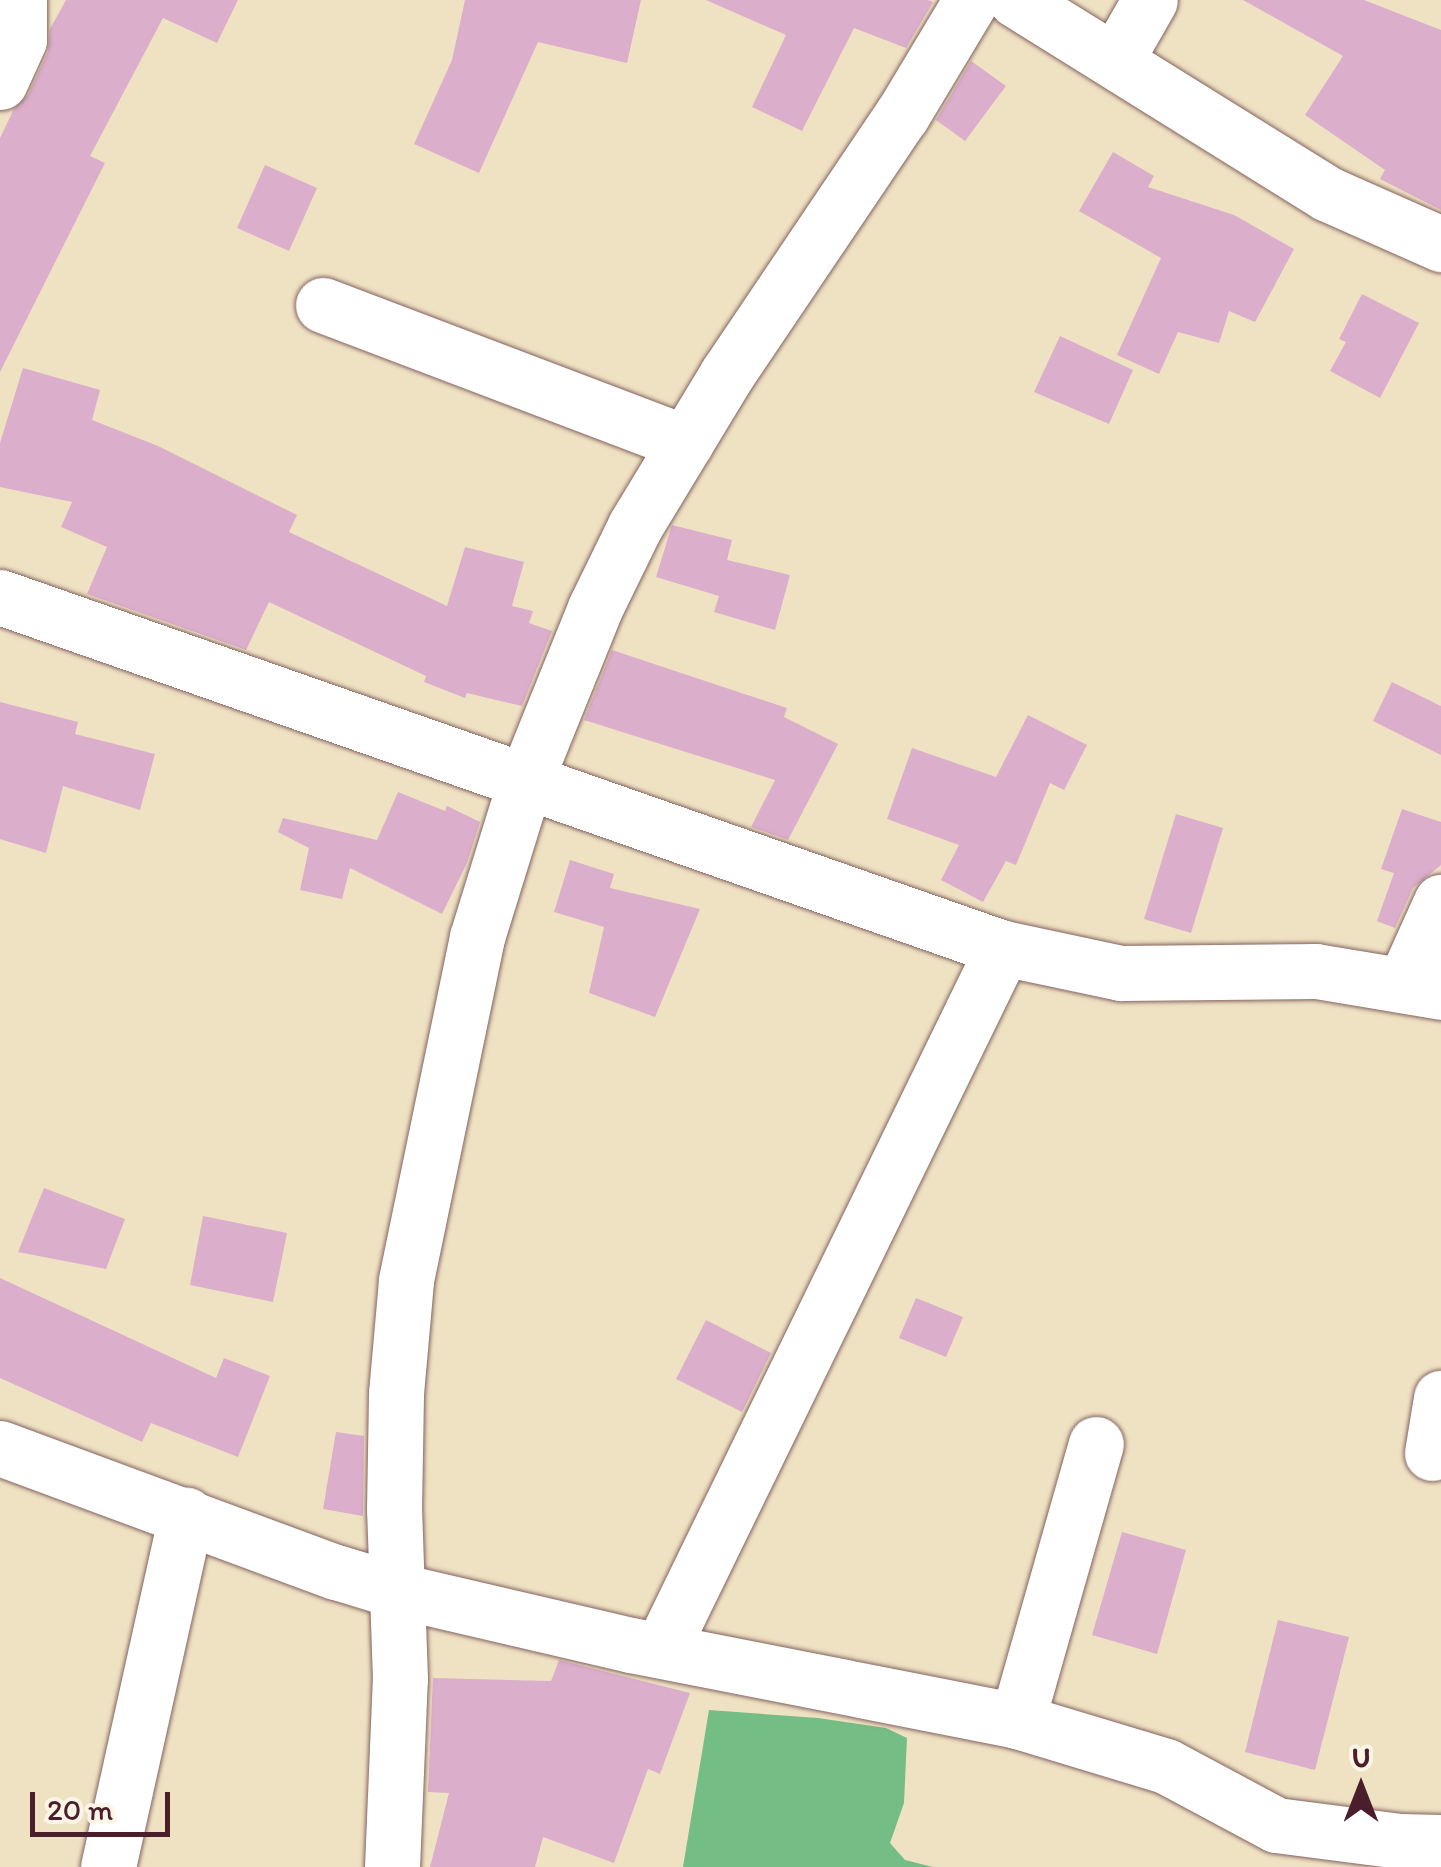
<!DOCTYPE html>
<style>
body{margin:0}
#map{position:relative;width:1441px;height:1867px;overflow:hidden;background:#efe2c3;font-family:Itim,sans-serif}
div>[style]{position:absolute}
.forest>*{inset:0;background:#74bd84}
.building>*{inset:0;background:#dbaecb}
.roads{filter:drop-shadow(0 0 2px #846360) drop-shadow(0 0 2px #846360)}
.minor>*{height:55px;margin:-27.5px;padding:0 27.5px;transform-origin:27.5px;border-radius:27.5px;background:#fff}
span{translate:-50% -50%;white-space:nowrap;text-align:center;line-height:1.15;-webkit-text-stroke:9px #fcf5e5;paint-order:stroke}
.north{position:absolute;left:1311px;top:1737px;width:100px;height:100px;-webkit-text-stroke:8px #fcf5e5;paint-order:stroke;rotate:0deg;font-size:28px;font-weight:700;line-height:40px;text-align:center;color:#4a1f2b}
.north::after{content:'';display:block;margin:auto;width:35px;height:45px;background:#4a1f2b;clip-path:polygon(50% 0,100% 100%,50% 72%,0 100%)}
.scale{position:absolute;left:30px;top:1792px;width:140px;height:45px;box-sizing:border-box;border:5px solid #4a1f2b;border-top:0;padding-left:12px;font-size:30px;line-height:35px;white-space:nowrap;color:#4a1f2b;-webkit-text-stroke:8px #fcf5e5;paint-order:stroke}
</style>
<div id="map">
<div class="forest">
<i style="clip-path:polygon(709px 1710px,818px 1718px,886px 1728px,907px 1738px,904px 1803px,890px 1843px,905px 1860px,933px 1867px,683px 1867px)"></i>
</div>
<div class="building">
<i style="clip-path:polygon(66px 0,238px 0,217px 43px,163px 18px,90px 156px,105px 163px,0 372px,0 138px,14px 109px,28px 95px,48px 52px,50px 29px)"></i>
<i style="clip-path:polygon(465px 0,641px 0,627px 63px,538px 42px,479px 173px,414px 144px,452px 60px)"></i>
<i style="clip-path:polygon(706px 0,928px 0,933px 2px,906px 48px,854px 28px,802px 131px,752px 107px,786px 35px)"></i>
<i style="clip-path:polygon(1243px 0,1364px 0,1441px 30px,1441px 210px,1380px 179px,1385px 170px,1305px 115px,1343px 56px)"></i>
<i style="clip-path:polygon(971px 61px,1006px 86px,965px 141px,936px 120px)"></i>
<i style="clip-path:polygon(1113px 152px,1154px 176px,1148px 187px,1234px 215px,1294px 249px,1255px 322px,1229px 311px,1219px 343px,1178px 332px,1159px 374px,1117px 355px,1161px 258px,1079px 211px)"></i>
<i style="clip-path:polygon(265px 165px,317px 188px,289px 251px,237px 228px)"></i>
<i style="clip-path:polygon(1362px 294px,1419px 323px,1380px 398px,1330px 371px,1346px 342px,1339px 339px)"></i>
<i style="clip-path:polygon(1060px 336px,1133px 370px,1109px 424px,1034px 392px)"></i>
<i style="clip-path:polygon(23px 368px,100px 390px,92px 420px,158px 446px,297px 515px,289px 532px,447px 606px,465px 547px,524px 562px,512px 606px,533px 611px,529px 623px,552px 631px,522px 706px,467px 693px,465px 698px,424px 682px,426px 676px,269px 602px,246px 650px,87px 594px,107px 547px,61px 527px,72px 502px,0 487px,0 443px)"></i>
<i style="clip-path:polygon(672px 525px,732px 540px,727px 560px,790px 575px,775px 630px,714px 612px,719px 596px,656px 577px)"></i>
<i style="clip-path:polygon(612px 650px,787px 708px,784px 717px,838px 744px,788px 840px,751px 827px,775px 780px,584px 720px)"></i>
<i style="clip-path:polygon(1392px 682px,1441px 706px,1441px 755px,1373px 721px)"></i>
<i style="clip-path:polygon(0 702px,78px 722px,75px 734px,155px 754px,140px 810px,63px 786px,46px 853px,0 839px)"></i>
<i style="clip-path:polygon(1028px 715px,1087px 745px,1064px 790px,1050px 783px,1016px 865px,1006px 861px,983px 902px,941px 880px,959px 845px,887px 819px,912px 748px,996px 777px)"></i>
<i style="clip-path:polygon(398px 792px,445px 811px,447px 806px,480px 822px,467px 863px,442px 914px,350px 868px,342px 899px,300px 890px,309px 848px,278px 832px,283px 818px,377px 840px)"></i>
<i style="clip-path:polygon(1402px 809px,1441px 822px,1441px 865px,1413px 888px,1395px 928px,1377px 921px,1394px 873px,1381px 869px)"></i>
<i style="clip-path:polygon(1176px 814px,1223px 828px,1191px 933px,1144px 919px)"></i>
<i style="clip-path:polygon(570px 860px,614px 874px,610px 888px,700px 909px,655px 1017px,589px 993px,604px 927px,554px 912px)"></i>
<i style="clip-path:polygon(44px 1188px,125px 1219px,106px 1269px,18px 1252px)"></i>
<i style="clip-path:polygon(203px 1216px,287px 1233px,273px 1302px,190px 1285px)"></i>
<i style="clip-path:polygon(0 1278px,216px 1378px,224px 1358px,270px 1376px,238px 1457px,151px 1423px,142px 1442px,0 1378px)"></i>
<i style="clip-path:polygon(916px 1298px,963px 1317px,946px 1357px,899px 1338px)"></i>
<i style="clip-path:polygon(706px 1320px,771px 1353px,742px 1412px,676px 1379px)"></i>
<i style="clip-path:polygon(336px 1432px,364px 1436px,363px 1516px,323px 1509px)"></i>
<i style="clip-path:polygon(1122px 1532px,1186px 1550px,1157px 1654px,1092px 1635px)"></i>
<i style="clip-path:polygon(1278px 1620px,1349px 1637px,1315px 1770px,1245px 1752px)"></i>
<i style="clip-path:polygon(559px 1660px,690px 1693px,660px 1774px,648px 1769px,614px 1863px,543px 1837px,535px 1867px,430px 1867px,449px 1793px,428px 1792px,433px 1678px,551px 1681px)"></i>
</div>
<div class="roads">
<div class="minor">
<i style="left:1016px;top:0;width:367px;rotate:31.9deg"></i>
<i style="left:1328px;top:194px;width:124px;rotate:23.9deg"></i>
<i style="left:1115px;top:61px;width:70px;rotate:-60.2deg"></i>
<i style="left:0;top:82px;width:46px;rotate:-65.7deg"></i>
<i style="left:19px;top:40px;width:40px;rotate:-90deg"></i>
<i style="left:323px;top:305px;width:388px;rotate:20.8deg"></i>
<i style="left:0;top:597px;width:1063px;rotate:19.29deg"></i>
<i style="left:1003px;top:948px;width:121px;rotate:12deg"></i>
<i style="left:1121px;top:973px;width:195px;rotate:-0.6deg"></i>
<i style="left:1316px;top:971px;width:127px;rotate:9.5deg"></i>
<i style="left:1405px;top:982px;width:88px;rotate:-65.8deg"></i>
<i style="left:0;top:1448px;width:358px;rotate:20.3deg"></i>
<i style="left:336px;top:1572px;width:66px;rotate:16.8deg"></i>
<i style="left:399px;top:1591px;width:238px;rotate:13.1deg"></i>
<i style="left:631px;top:1645px;width:393px;rotate:11.1deg"></i>
<i style="left:1017px;top:1721px;width:156px;rotate:16.8deg"></i>
<i style="left:1166px;top:1766px;width:125px;rotate:28.2deg"></i>
<i style="left:1276px;top:1825px;width:125px;rotate:7.4deg"></i>
<i style="left:1400px;top:1841px;width:41px;rotate:1.4deg"></i>
<i style="left:1432px;top:1453px;width:56px;rotate:-80.7deg"></i>
<i style="left:662px;top:1648px;width:779px;rotate:-64.03deg"></i>
<i style="left:1017px;top:1721px;width:288px;rotate:-74.1deg"></i>
<i style="left:108px;top:1867px;width:361px;rotate:-77.5deg"></i>
<i style="left:392px;top:1867px;width:188px;rotate:-87.6deg"></i>
<i style="left:400px;top:1679px;width:169px;rotate:-92deg"></i>
<i style="left:394px;top:1510px;width:117px;rotate:-89deg"></i>
<i style="left:396px;top:1393px;width:113px;rotate:-84.9deg"></i>
<i style="left:406px;top:1280px;width:350px;rotate:-78.3deg"></i>
<i style="left:477px;top:937px;width:165px;rotate:-72.8deg"></i>
<i style="left:526px;top:779px;width:184px;rotate:-68deg"></i>
<i style="left:595px;top:608px;width:91px;rotate:-64deg"></i>
<i style="left:635px;top:526px;width:178px;rotate:-58.8deg"></i>
<i style="left:727px;top:374px;width:313px;rotate:-56deg"></i>
<i style="left:902px;top:115px;width:134px;rotate:-59deg"></i>
</div>
</div>
<div class="north">U</div>
<div class="scale">20 m</div>
</div>
